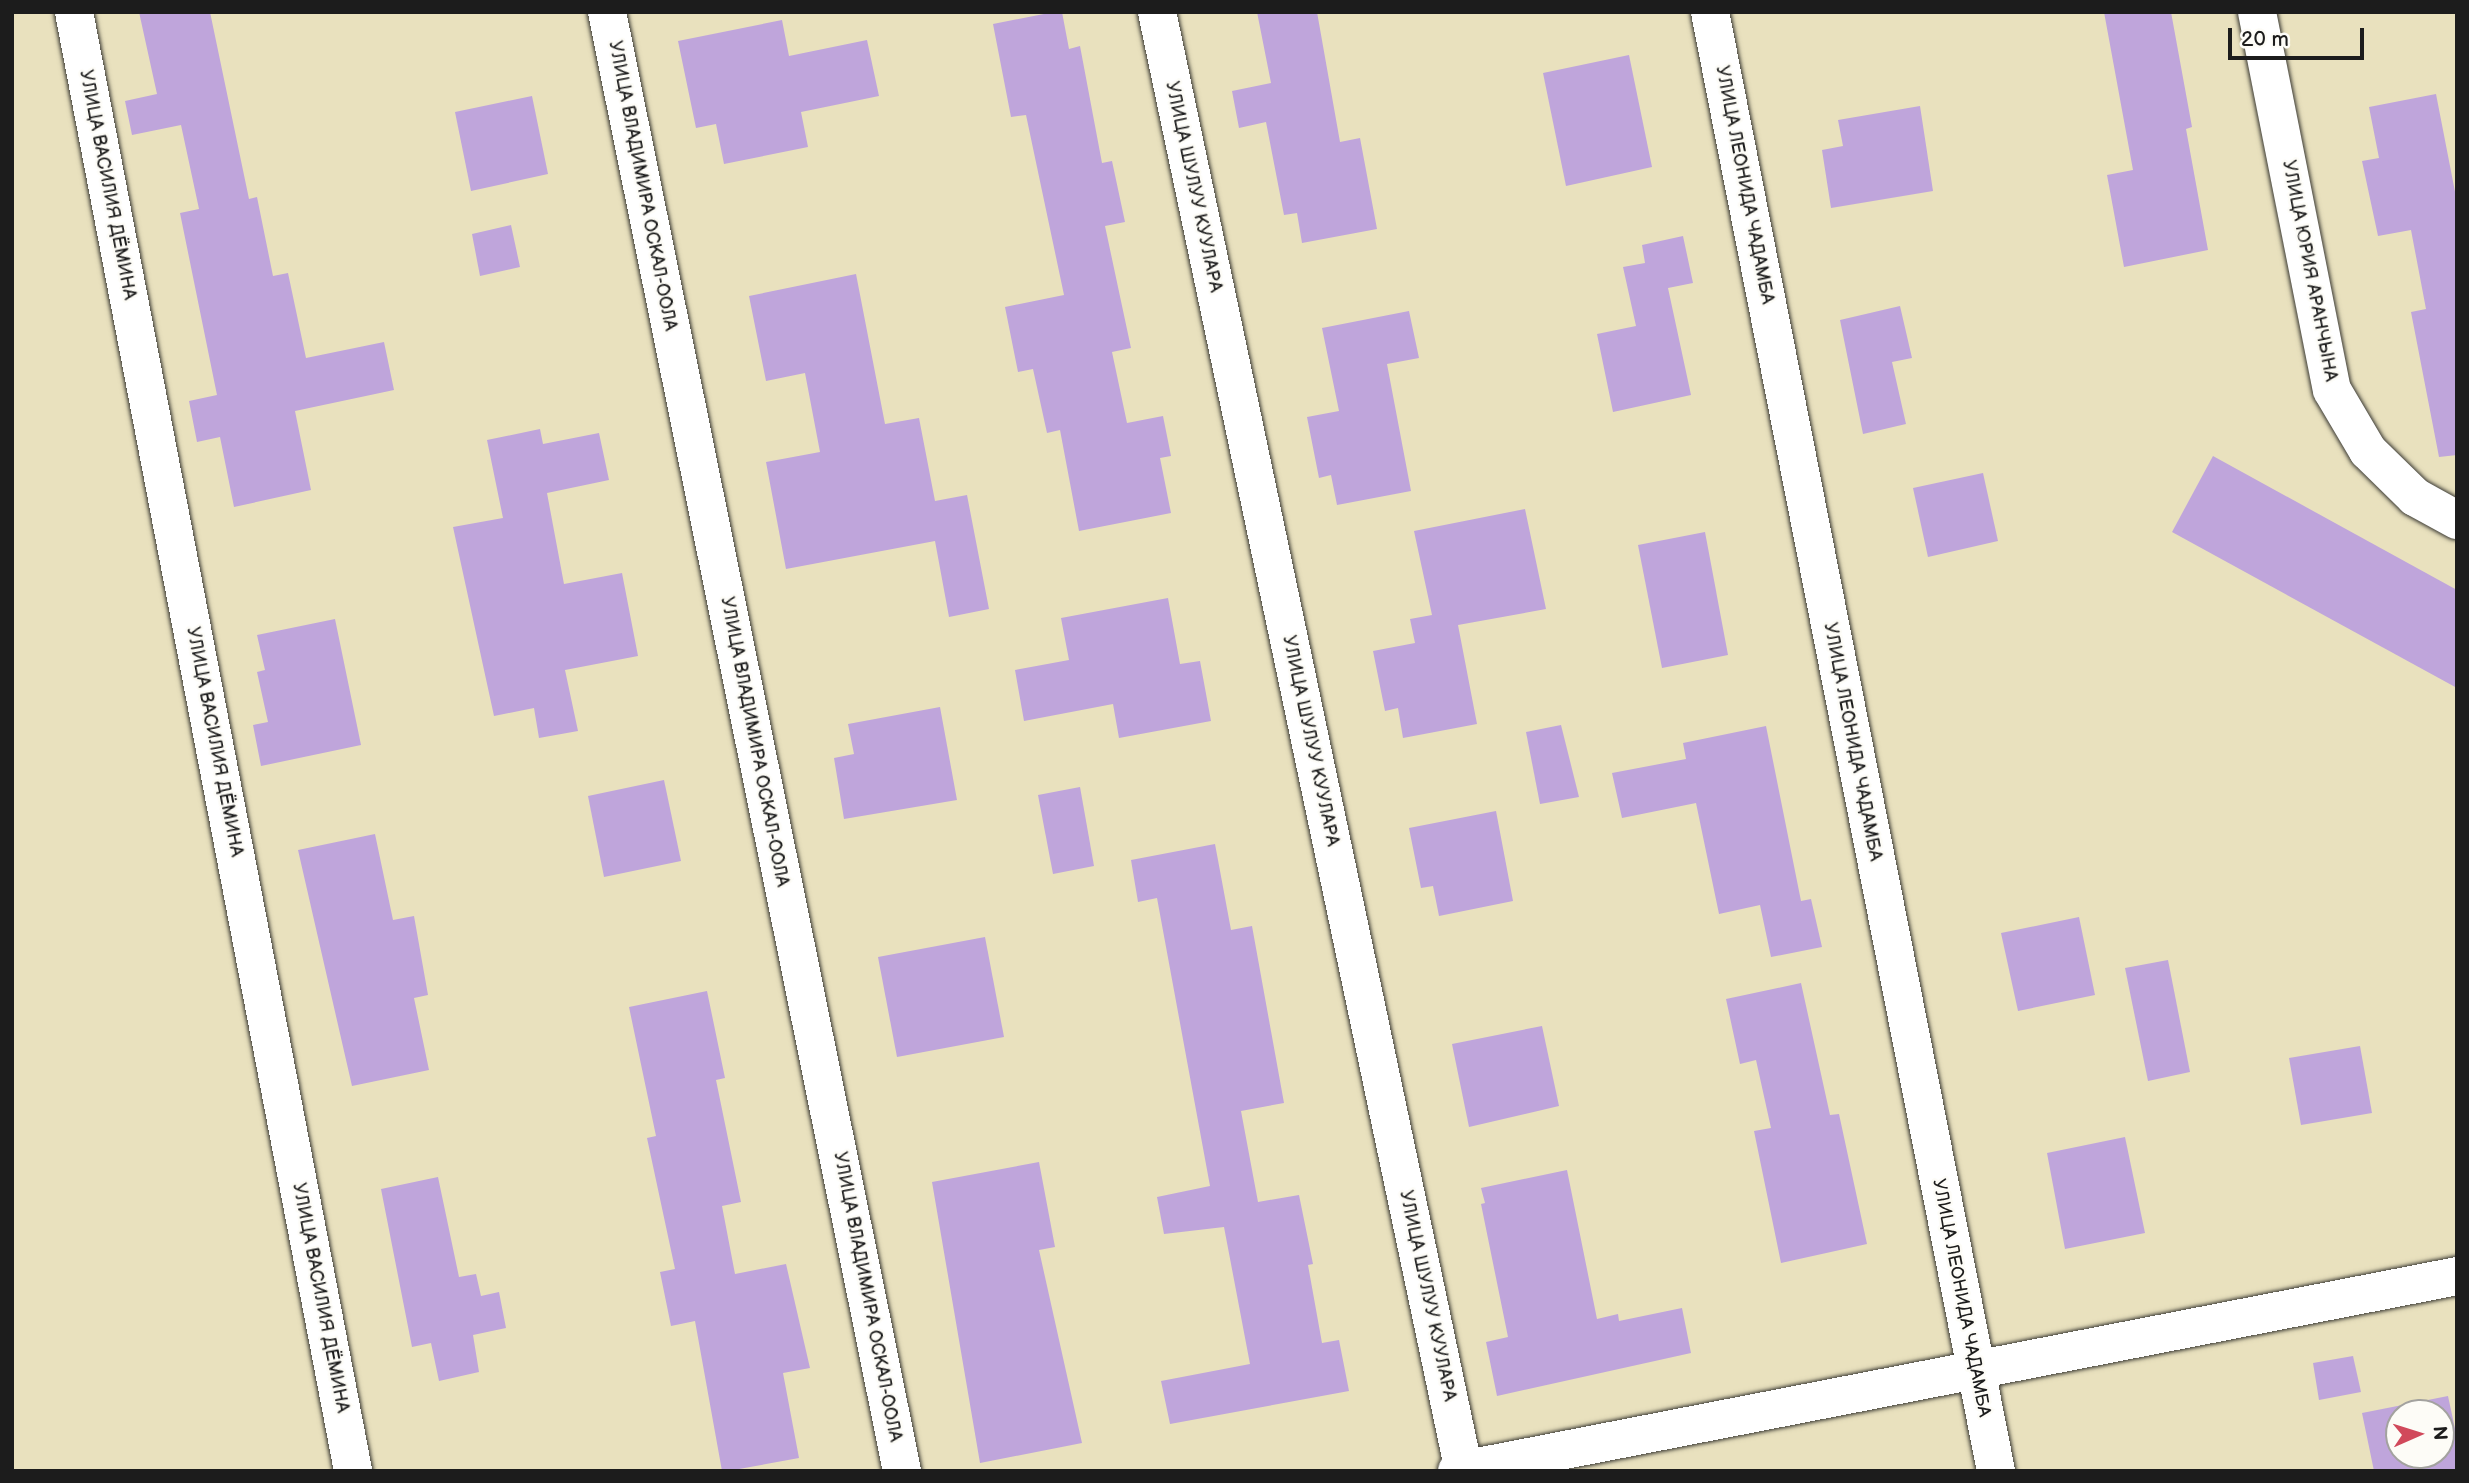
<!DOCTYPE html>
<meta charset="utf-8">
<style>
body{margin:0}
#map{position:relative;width:2469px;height:1483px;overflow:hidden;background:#e9e1be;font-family:"Balsamiq Sans",sans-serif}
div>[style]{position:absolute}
.building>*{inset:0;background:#bfa5db}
.roads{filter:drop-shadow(0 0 2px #3b3a34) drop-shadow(0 0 2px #3b3a34)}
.street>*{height:38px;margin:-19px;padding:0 19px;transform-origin:19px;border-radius:19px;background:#fff}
span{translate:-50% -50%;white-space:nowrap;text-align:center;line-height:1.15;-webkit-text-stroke:5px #fdfcf7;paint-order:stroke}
.street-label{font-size:18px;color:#1c1c1c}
.frame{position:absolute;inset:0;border:14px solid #1c1c1c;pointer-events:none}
.north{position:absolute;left:2385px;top:1399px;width:70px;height:70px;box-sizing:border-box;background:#fdfcf7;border:2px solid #a3a29f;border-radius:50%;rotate:87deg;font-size:19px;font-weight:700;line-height:28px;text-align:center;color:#1c1c1c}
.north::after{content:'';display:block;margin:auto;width:24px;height:32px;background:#d1495b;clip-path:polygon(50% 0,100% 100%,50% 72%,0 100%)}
.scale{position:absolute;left:2228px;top:28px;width:136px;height:32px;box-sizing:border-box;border:4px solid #1c1c1c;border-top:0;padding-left:9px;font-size:21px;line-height:24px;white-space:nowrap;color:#1c1c1c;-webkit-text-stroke:5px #fdfcf7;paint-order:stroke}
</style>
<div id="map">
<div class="building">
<i style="clip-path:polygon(139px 12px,210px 12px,249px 199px,257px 197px,273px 276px,288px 273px,306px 358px,384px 342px,394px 390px,295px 411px,311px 490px,234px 507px,220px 437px,197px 442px,189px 401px,217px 395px,180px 213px,199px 209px,181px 125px,132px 135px,125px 101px,157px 94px)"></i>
<i style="clip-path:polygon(1054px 12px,1062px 12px,1069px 49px,1080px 46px,1102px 163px,1112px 161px,1125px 222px,1105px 226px,1131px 348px,1112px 352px,1127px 423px,1163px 416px,1171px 456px,1160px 458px,1171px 513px,1079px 531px,1060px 430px,1047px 433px,1033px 369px,1018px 372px,1005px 307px,1064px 295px,1026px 115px,1011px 117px,993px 24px)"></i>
<i style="clip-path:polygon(1257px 12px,1317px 12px,1340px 142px,1360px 138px,1377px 229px,1302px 243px,1297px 213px,1284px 215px,1266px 122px,1239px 128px,1232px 91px,1271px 83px)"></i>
<i style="clip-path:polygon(2104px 12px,2171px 12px,2192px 127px,2186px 129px,2208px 250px,2124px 267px,2107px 175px,2133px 170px)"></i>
<i style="clip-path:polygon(782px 20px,789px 56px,867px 40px,879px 96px,801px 112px,808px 147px,724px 164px,716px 124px,696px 128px,678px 41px)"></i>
<i style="clip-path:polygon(1629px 55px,1652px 167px,1566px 186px,1543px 73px)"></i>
<i style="clip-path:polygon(2436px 94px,2457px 202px,2457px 455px,2439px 457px,2411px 312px,2426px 309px,2411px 230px,2378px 236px,2362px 161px,2379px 158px,2369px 107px)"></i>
<i style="clip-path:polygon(532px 96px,548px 174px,471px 191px,455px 112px)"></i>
<i style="clip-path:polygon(1920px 106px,1933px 191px,1831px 208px,1822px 150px,1843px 146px,1838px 120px)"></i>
<i style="clip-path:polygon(511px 225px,520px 267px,480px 276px,472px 234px)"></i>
<i style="clip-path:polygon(1683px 236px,1693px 283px,1668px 288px,1691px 395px,1613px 412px,1597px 334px,1636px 326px,1623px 267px,1645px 263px,1642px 245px)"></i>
<i style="clip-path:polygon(856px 274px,885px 424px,919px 418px,935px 501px,967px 495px,989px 609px,949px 617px,935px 541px,786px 569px,766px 462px,820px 452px,805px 373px,766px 381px,749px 296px)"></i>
<i style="clip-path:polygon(1900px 306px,1912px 358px,1892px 362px,1906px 424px,1863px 434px,1840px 320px)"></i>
<i style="clip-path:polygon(1409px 311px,1419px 358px,1387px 364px,1411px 491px,1337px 505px,1331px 475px,1319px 478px,1307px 417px,1339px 411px,1322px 328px)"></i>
<i style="clip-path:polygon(540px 429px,543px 444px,599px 433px,609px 480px,547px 493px,564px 584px,622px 573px,638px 656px,565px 670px,578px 731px,539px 738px,534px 708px,494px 716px,453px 527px,503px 518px,487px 440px)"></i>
<i style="clip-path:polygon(2213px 456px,2457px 590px,2457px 688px,2172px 532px)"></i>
<i style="clip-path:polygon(1983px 473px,1998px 541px,1928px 557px,1913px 488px)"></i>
<i style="clip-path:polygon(1525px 509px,1546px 609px,1458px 625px,1477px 724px,1403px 738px,1398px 708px,1385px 711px,1373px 651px,1415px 643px,1410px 619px,1432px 615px,1414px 531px)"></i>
<i style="clip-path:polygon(1705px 532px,1728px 655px,1662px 668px,1638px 545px)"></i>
<i style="clip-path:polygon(1168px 598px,1180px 664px,1200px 661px,1211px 721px,1119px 738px,1113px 704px,1024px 721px,1015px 670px,1069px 660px,1061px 618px)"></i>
<i style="clip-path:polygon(335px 619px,361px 745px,261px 766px,253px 725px,268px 722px,257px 672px,265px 670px,257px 635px)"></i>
<i style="clip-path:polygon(940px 707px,957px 800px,844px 819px,834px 758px,854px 754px,848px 724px)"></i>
<i style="clip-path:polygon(1561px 725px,1579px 797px,1540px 804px,1526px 732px)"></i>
<i style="clip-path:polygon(1766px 726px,1801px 901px,1811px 899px,1822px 947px,1771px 957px,1760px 905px,1719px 914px,1696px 803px,1622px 818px,1612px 773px,1686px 759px,1683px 743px)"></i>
<i style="clip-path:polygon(664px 780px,681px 861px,604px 877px,588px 796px)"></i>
<i style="clip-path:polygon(1080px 787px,1094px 866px,1053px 874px,1038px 795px)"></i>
<i style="clip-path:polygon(1496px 811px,1513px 901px,1439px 916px,1433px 886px,1421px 888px,1409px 828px)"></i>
<i style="clip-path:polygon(375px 834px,393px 920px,414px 916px,428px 995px,414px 998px,429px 1070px,352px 1086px,298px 850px)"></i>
<i style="clip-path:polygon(1215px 844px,1231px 930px,1252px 926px,1284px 1103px,1241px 1111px,1258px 1202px,1299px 1195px,1313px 1264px,1308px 1265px,1322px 1343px,1339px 1340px,1349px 1391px,1170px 1424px,1161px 1381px,1250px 1364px,1224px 1227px,1164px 1234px,1157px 1197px,1210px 1186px,1157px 898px,1138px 902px,1131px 860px)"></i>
<i style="clip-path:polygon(2079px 917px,2095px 995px,2018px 1011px,2001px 933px)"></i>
<i style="clip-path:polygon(985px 937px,1004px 1037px,897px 1057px,878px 957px)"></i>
<i style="clip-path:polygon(2168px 960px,2190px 1072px,2148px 1081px,2125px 968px)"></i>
<i style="clip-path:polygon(1801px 983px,1830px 1115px,1839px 1114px,1867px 1244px,1781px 1263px,1754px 1131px,1771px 1128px,1756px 1060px,1740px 1064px,1726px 999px)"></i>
<i style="clip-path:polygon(707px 991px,725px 1078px,716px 1080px,741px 1202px,722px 1206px,735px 1274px,786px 1264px,810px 1368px,783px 1373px,799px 1458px,728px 1471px,722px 1471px,695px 1321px,671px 1326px,660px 1272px,675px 1269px,647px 1138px,656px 1136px,629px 1007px)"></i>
<i style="clip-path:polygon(1542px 1026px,1559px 1106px,1469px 1127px,1452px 1044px)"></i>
<i style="clip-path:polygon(2360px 1046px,2372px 1113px,2301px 1125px,2289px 1058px)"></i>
<i style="clip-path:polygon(2125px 1137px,2145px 1233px,2065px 1249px,2047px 1153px)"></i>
<i style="clip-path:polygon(1039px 1162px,1055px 1247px,1039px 1250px,1082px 1443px,980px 1463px,932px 1182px)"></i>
<i style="clip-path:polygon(1567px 1170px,1597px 1319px,1618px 1314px,1619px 1321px,1682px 1308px,1691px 1353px,1497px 1396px,1486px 1342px,1508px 1337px,1481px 1204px,1485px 1203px,1481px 1188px)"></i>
<i style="clip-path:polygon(438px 1177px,459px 1277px,476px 1274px,481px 1296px,499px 1292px,506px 1328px,473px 1335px,479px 1372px,439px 1381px,431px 1343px,412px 1347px,381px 1189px)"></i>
<i style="clip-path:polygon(2353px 1356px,2361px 1392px,2319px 1400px,2313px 1363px)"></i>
<i style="clip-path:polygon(evenodd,2448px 1396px,2457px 1438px,2457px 1471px,2374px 1471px,2362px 1413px,2448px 1396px,2399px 1413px,2441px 1413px,2441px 1455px,2399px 1455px,2399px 1413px)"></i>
</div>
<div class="roads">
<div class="street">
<i style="left:74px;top:12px;width:1485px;rotate:79.17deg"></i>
<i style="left:607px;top:12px;width:1489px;rotate:78.57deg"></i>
<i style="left:1157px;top:12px;width:1491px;rotate:78.12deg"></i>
<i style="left:1710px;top:12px;width:1487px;rotate:78.91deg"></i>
<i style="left:2257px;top:12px;width:385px;rotate:78.8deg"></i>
<i style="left:2332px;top:390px;width:71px;rotate:59.5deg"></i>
<i style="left:2368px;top:451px;width:66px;rotate:44.4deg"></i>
<i style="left:2415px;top:497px;width:48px;rotate:28.7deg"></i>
<i style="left:1457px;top:1471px;width:1019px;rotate:-11.03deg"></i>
</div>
</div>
<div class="street-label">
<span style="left:107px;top:185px;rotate:79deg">УЛИЦА ВАСИЛИЯ ДЁМИНА</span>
<span style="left:1744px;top:185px;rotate:79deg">УЛИЦА ЛЕОНИДА ЧАДАМБА</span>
<span style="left:642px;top:186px;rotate:79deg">УЛИЦА ВЛАДИМИРА ОСКАЛ-ООЛА</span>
<span style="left:1193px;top:187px;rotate:78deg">УЛИЦА ШУЛУУ КУУЛАРА</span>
<span style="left:2309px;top:271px;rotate:79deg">УЛИЦА ЮРИЯ АРАНЧЫНА</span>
<span style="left:1310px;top:741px;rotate:78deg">УЛИЦА ШУЛУУ КУУЛАРА</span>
<span style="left:214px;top:742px;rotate:79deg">УЛИЦА ВАСИЛИЯ ДЁМИНА</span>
<span style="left:754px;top:742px;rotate:79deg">УЛИЦА ВЛАДИМИРА ОСКАЛ-ООЛА</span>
<span style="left:1852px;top:742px;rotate:79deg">УЛИЦА ЛЕОНИДА ЧАДАМБА</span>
<span style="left:1427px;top:1296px;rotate:78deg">УЛИЦА ШУЛУУ КУУЛАРА</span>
<span style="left:867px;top:1297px;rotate:79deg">УЛИЦА ВЛАДИМИРА ОСКАЛ-ООЛА</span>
<span style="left:320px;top:1298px;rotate:79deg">УЛИЦА ВАСИЛИЯ ДЁМИНА</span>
<span style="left:1961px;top:1298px;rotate:79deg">УЛИЦА ЛЕОНИДА ЧАДАМБА</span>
</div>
<div class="frame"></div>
<div class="north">N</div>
<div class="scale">20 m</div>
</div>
